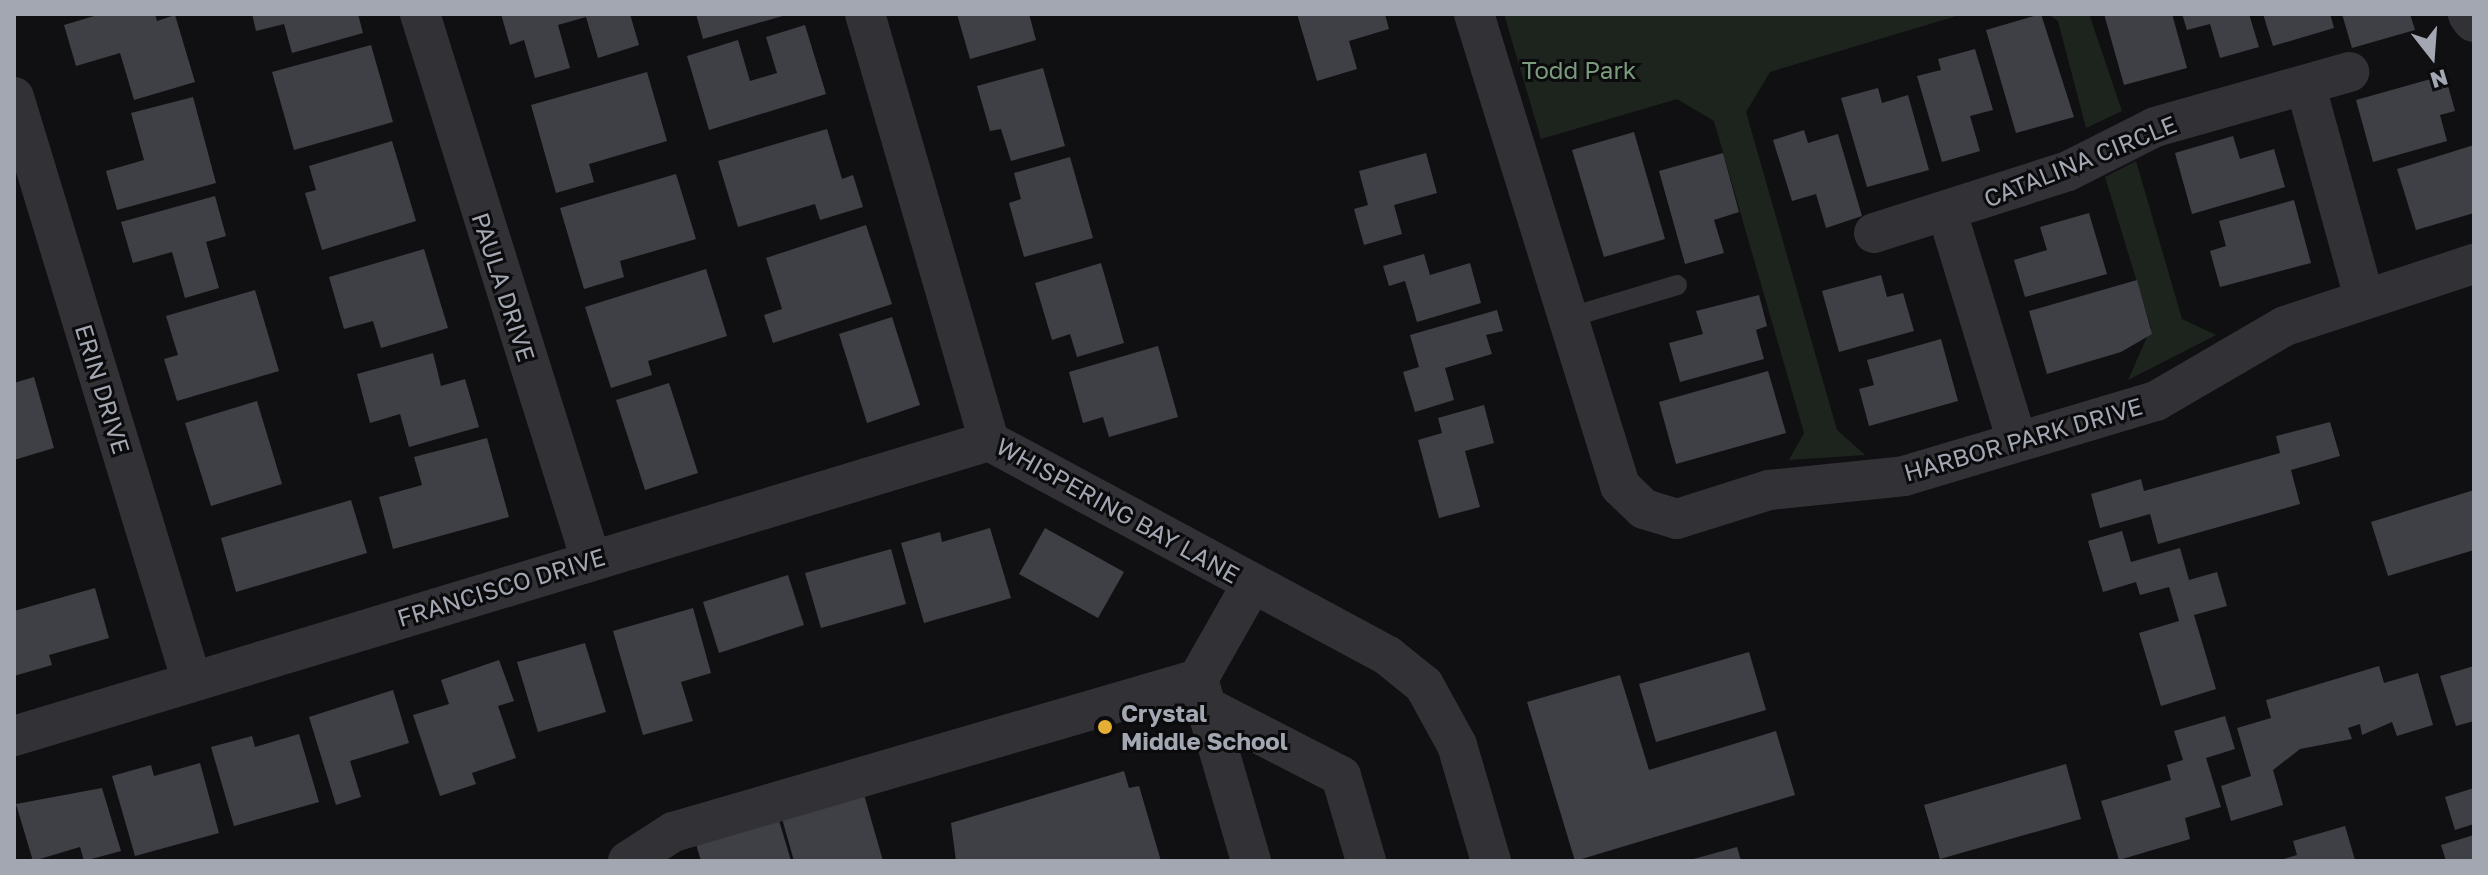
<!DOCTYPE html>
<style>
body{margin:0}
#map{position:relative;width:2488px;height:875px;overflow:hidden;background:#101012;font-family:"Golos Text",sans-serif}
div>[style]{position:absolute}
.green>*{inset:0;background:#1d241e}
.building>*{inset:0;background:#3f4045}
.service>*{height:20px;margin:-10px;padding:0 10px;transform-origin:10px;border-radius:10px;background:#323236}
.minor>*{height:40px;margin:-20px;padding:0 20px;transform-origin:20px;border-radius:20px;background:#323236}
.tertiary>*{height:44px;margin:-22px;padding:0 22px;transform-origin:22px;border-radius:22px;background:#323236}
.dots>*{width:22px;height:22px;translate:-50% -50%;box-sizing:border-box;border:4px solid #0b0b0d;border-radius:50%}
span{translate:-50% -50%;white-space:nowrap;text-align:center;line-height:1.15;-webkit-text-stroke:6px #0b0b0d;paint-order:stroke}
.park-label{font-size:24px;color:#7a9c7d}
.street-label{font-size:24px;color:#a2a7b2}
.poi-label{font-size:24px;color:#a2a7b2;font-weight:700}
.left{translate:0 -50%;text-align:left}
.frame{position:absolute;inset:0;border:16px solid #a2a7b2;pointer-events:none}
.north{position:absolute;left:2392px;top:16px;width:80px;height:80px;-webkit-text-stroke:6px #0b0b0d;paint-order:stroke;rotate:163deg;font-size:22px;font-weight:700;line-height:32px;text-align:center;color:#a2a7b2}
.north::after{content:'';display:block;margin:auto;width:28px;height:36px;background:#a2a7b2;clip-path:polygon(50% 0,100% 100%,50% 72%,0 100%)}
</style>
<div id="map">
<div class="green">
<i style="clip-path:polygon(1504px 14px,1963px 14px,1770px 72px,1746px 112px,1837px 430px,1865px 455px,1789px 460px,1804px 433px,1714px 121px,1677px 99px,1541px 139px)"></i>
<i style="clip-path:polygon(2048px 14px,2089px 14px,2122px 111px,2086px 128px,2058px 21px)"></i>
<i style="clip-path:polygon(2136px 161px,2182px 319px,2216px 335px,2128px 380px,2151px 328px,2105px 177px)"></i>
</div>
<div class="building">
<i style="clip-path:polygon(101px 14px,155px 14px,157px 21px,175px 15px,195px 82px,134px 100px,120px 53px,76px 66px,64px 25px)"></i>
<i style="clip-path:polygon(252px 14px,358px 14px,363px 33px,292px 53px,284px 24px,256px 31px)"></i>
<i style="clip-path:polygon(501px 14px,630px 14px,639px 45px,598px 58px,586px 17px,558px 25px,570px 68px,535px 78px,524px 40px,510px 45px)"></i>
<i style="clip-path:polygon(696px 14px,786px 14px,786px 15px,703px 39px)"></i>
<i style="clip-path:polygon(957px 14px,1029px 14px,1036px 40px,970px 59px)"></i>
<i style="clip-path:polygon(1297px 14px,1385px 14px,1389px 29px,1349px 41px,1357px 69px,1317px 81px)"></i>
<i style="clip-path:polygon(2041px 14px,2074px 117px,2016px 133px,1986px 30px)"></i>
<i style="clip-path:polygon(2104px 14px,2172px 14px,2187px 68px,2124px 85px)"></i>
<i style="clip-path:polygon(2182px 14px,2249px 14px,2259px 47px,2220px 58px,2210px 24px,2187px 30px)"></i>
<i style="clip-path:polygon(2263px 14px,2330px 14px,2334px 28px,2273px 46px)"></i>
<i style="clip-path:polygon(2342px 14px,2410px 14px,2415px 30px,2352px 48px)"></i>
<i style="clip-path:polygon(805px 25px,826px 94px,709px 130px,687px 56px,738px 40px,750px 81px,777px 73px,766px 37px)"></i>
<i style="clip-path:polygon(371px 45px,393px 122px,294px 150px,272px 72px)"></i>
<i style="clip-path:polygon(1975px 49px,1993px 110px,1970px 116px,1980px 151px,1942px 162px,1917px 76px,1941px 70px,1938px 59px)"></i>
<i style="clip-path:polygon(1043px 68px,1065px 146px,1011px 161px,1001px 129px,990px 131px,977px 86px)"></i>
<i style="clip-path:polygon(647px 72px,667px 141px,589px 164px,594px 182px,556px 193px,531px 105px)"></i>
<i style="clip-path:polygon(2445px 75px,2455px 111px,2440px 115px,2447px 141px,2373px 162px,2356px 100px)"></i>
<i style="clip-path:polygon(1878px 88px,1882px 103px,1908px 95px,1929px 170px,1867px 187px,1841px 98px)"></i>
<i style="clip-path:polygon(193px 97px,216px 183px,117px 210px,106px 171px,144px 160px,131px 113px)"></i>
<i style="clip-path:polygon(827px 129px,842px 179px,853px 175px,863px 207px,820px 220px,815px 204px,738px 227px,718px 161px)"></i>
<i style="clip-path:polygon(1804px 130px,1808px 143px,1838px 134px,1862px 216px,1826px 228px,1816px 194px,1792px 201px,1773px 140px)"></i>
<i style="clip-path:polygon(1634px 132px,1665px 239px,1604px 257px,1572px 150px)"></i>
<i style="clip-path:polygon(2233px 136px,2240px 159px,2274px 149px,2285px 187px,2192px 214px,2175px 153px)"></i>
<i style="clip-path:polygon(392px 141px,416px 221px,322px 250px,305px 193px,316px 190px,309px 166px)"></i>
<i style="clip-path:polygon(2474px 145px,2474px 213px,2416px 230px,2397px 169px)"></i>
<i style="clip-path:polygon(1426px 153px,1437px 193px,1394px 205px,1402px 234px,1364px 245px,1354px 209px,1368px 205px,1359px 171px)"></i>
<i style="clip-path:polygon(1723px 153px,1739px 212px,1714px 220px,1724px 253px,1685px 264px,1659px 171px)"></i>
<i style="clip-path:polygon(1070px 157px,1093px 238px,1024px 257px,1009px 203px,1021px 199px,1014px 173px)"></i>
<i style="clip-path:polygon(676px 174px,696px 239px,620px 261px,624px 277px,584px 289px,560px 208px)"></i>
<i style="clip-path:polygon(215px 196px,226px 236px,206px 242px,219px 288px,185px 298px,172px 252px,133px 263px,121px 222px)"></i>
<i style="clip-path:polygon(2294px 200px,2311px 263px,2220px 287px,2210px 251px,2226px 246px,2219px 221px)"></i>
<i style="clip-path:polygon(2089px 213px,2107px 274px,2025px 297px,2014px 260px,2047px 250px,2040px 227px)"></i>
<i style="clip-path:polygon(866px 225px,892px 304px,773px 343px,764px 315px,782px 309px,766px 258px)"></i>
<i style="clip-path:polygon(424px 249px,448px 328px,381px 348px,373px 321px,344px 329px,329px 277px)"></i>
<i style="clip-path:polygon(1424px 254px,1430px 275px,1470px 263px,1481px 303px,1417px 322px,1405px 281px,1389px 286px,1383px 266px)"></i>
<i style="clip-path:polygon(1101px 263px,1124px 343px,1077px 357px,1070px 334px,1052px 340px,1035px 283px)"></i>
<i style="clip-path:polygon(706px 269px,727px 336px,648px 361px,652px 375px,611px 388px,585px 307px)"></i>
<i style="clip-path:polygon(1881px 275px,1887px 297px,1903px 293px,1914px 331px,1839px 352px,1822px 291px)"></i>
<i style="clip-path:polygon(2137px 280px,2152px 334px,2121px 352px,2047px 374px,2029px 311px)"></i>
<i style="clip-path:polygon(255px 290px,279px 371px,177px 401px,164px 359px,178px 355px,166px 316px)"></i>
<i style="clip-path:polygon(1759px 295px,1767px 326px,1756px 330px,1764px 359px,1680px 382px,1669px 343px,1703px 334px,1696px 311px)"></i>
<i style="clip-path:polygon(1497px 310px,1503px 331px,1486px 335px,1492px 354px,1445px 368px,1454px 400px,1415px 412px,1403px 372px,1419px 367px,1410px 335px)"></i>
<i style="clip-path:polygon(892px 317px,920px 405px,867px 423px,839px 334px)"></i>
<i style="clip-path:polygon(1941px 339px,1958px 401px,1869px 426px,1859px 389px,1874px 385px,1867px 360px)"></i>
<i style="clip-path:polygon(1158px 346px,1178px 417px,1109px 437px,1103px 417px,1083px 423px,1069px 372px)"></i>
<i style="clip-path:polygon(433px 353px,441px 386px,465px 379px,479px 427px,409px 447px,400px 414px,370px 423px,357px 374px)"></i>
<i style="clip-path:polygon(1768px 371px,1786px 433px,1676px 464px,1659px 402px)"></i>
<i style="clip-path:polygon(34px 377px,54px 448px,14px 460px,14px 383px)"></i>
<i style="clip-path:polygon(669px 383px,698px 473px,645px 490px,616px 400px)"></i>
<i style="clip-path:polygon(257px 401px,282px 484px,211px 506px,185px 423px)"></i>
<i style="clip-path:polygon(1484px 405px,1494px 443px,1465px 451px,1480px 507px,1439px 518px,1418px 440px,1442px 433px,1438px 418px)"></i>
<i style="clip-path:polygon(2330px 422px,2340px 456px,2291px 470px,2300px 504px,2158px 544px,2150px 514px,2100px 528px,2091px 494px,2141px 479px,2144px 491px,2280px 453px,2276px 436px)"></i>
<i style="clip-path:polygon(487px 438px,509px 517px,393px 549px,379px 497px,422px 485px,414px 457px)"></i>
<i style="clip-path:polygon(2474px 490px,2474px 550px,2388px 576px,2371px 522px)"></i>
<i style="clip-path:polygon(351px 500px,367px 553px,236px 592px,221px 538px)"></i>
<i style="clip-path:polygon(990px 528px,1011px 598px,924px 623px,901px 543px,940px 532px,942px 542px)"></i>
<i style="clip-path:polygon(1045px 528px,1124px 572px,1098px 618px,1019px 574px)"></i>
<i style="clip-path:polygon(2122px 531px,2131px 562px,2180px 548px,2189px 580px,2217px 572px,2227px 606px,2194px 615px,2216px 689px,2161px 706px,2139px 633px,2179px 621px,2169px 587px,2140px 595px,2136px 582px,2103px 592px,2088px 541px)"></i>
<i style="clip-path:polygon(891px 549px,906px 604px,821px 628px,805px 573px)"></i>
<i style="clip-path:polygon(788px 575px,804px 625px,719px 653px,703px 602px)"></i>
<i style="clip-path:polygon(95px 588px,109px 638px,49px 655px,52px 665px,14px 676px,14px 611px)"></i>
<i style="clip-path:polygon(693px 608px,711px 673px,681px 682px,693px 721px,643px 735px,613px 631px)"></i>
<i style="clip-path:polygon(585px 643px,606px 712px,538px 732px,517px 662px)"></i>
<i style="clip-path:polygon(1749px 652px,1766px 710px,1656px 742px,1639px 684px)"></i>
<i style="clip-path:polygon(499px 660px,514px 701px,498px 706px,516px 758px,472px 773px,476px 784px,440px 796px,413px 715px,449px 704px,441px 680px)"></i>
<i style="clip-path:polygon(2379px 666px,2384px 683px,2418px 673px,2433px 725px,2397px 736px,2392px 722px,2362px 735px,2360px 724px,2348px 728px,2352px 739px,2300px 749px,2273px 770px,2283px 805px,2231px 821px,2221px 786px,2251px 776px,2237px 728px,2271px 718px,2266px 700px)"></i>
<i style="clip-path:polygon(2474px 666px,2474px 721px,2456px 726px,2440px 676px)"></i>
<i style="clip-path:polygon(1620px 675px,1649px 770px,1776px 731px,1795px 795px,1575px 861px,1527px 702px)"></i>
<i style="clip-path:polygon(393px 690px,409px 743px,350px 761px,361px 797px,336px 805px,309px 717px)"></i>
<i style="clip-path:polygon(2225px 716px,2235px 749px,2206px 758px,2221px 807px,2185px 818px,2190px 839px,2119px 860px,2101px 801px,2171px 780px,2167px 765px,2183px 760px,2174px 731px)"></i>
<i style="clip-path:polygon(299px 734px,319px 802px,234px 826px,211px 747px,252px 736px,255px 747px)"></i>
<i style="clip-path:polygon(200px 763px,219px 833px,135px 856px,112px 776px,151px 765px,154px 776px)"></i>
<i style="clip-path:polygon(2066px 764px,2081px 819px,1940px 859px,1924px 805px)"></i>
<i style="clip-path:polygon(1124px 771px,1129px 788px,1139px 786px,1161px 861px,956px 861px,951px 823px)"></i>
<i style="clip-path:polygon(102px 788px,121px 851px,84px 861px,80px 847px,33px 861px,16px 804px)"></i>
<i style="clip-path:polygon(2474px 788px,2474px 824px,2455px 830px,2445px 797px)"></i>
<i style="clip-path:polygon(863px 791px,883px 861px,794px 861px,781px 815px)"></i>
<i style="clip-path:polygon(778px 817px,791px 861px,701px 861px,695px 841px)"></i>
<i style="clip-path:polygon(2345px 826px,2355px 860px,2277px 861px,2297px 855px,2293px 841px)"></i>
<i style="clip-path:polygon(2474px 835px,2474px 861px,2446px 861px,2441px 845px)"></i>
<i style="clip-path:polygon(1737px 847px,1741px 861px,1690px 861px,1690px 860px)"></i>
</div>
<div class="service">
<i style="left:1564px;top:319px;width:118px;rotate:-16.7deg"></i>
</div>
<div class="minor">
<i style="left:420px;top:14px;width:572px;rotate:72.61deg"></i>
<i style="left:865px;top:14px;width:445px;rotate:73.8deg"></i>
<i style="left:989px;top:441px;width:453px;rotate:28.3deg"></i>
<i style="left:1388px;top:656px;width:46px;rotate:38.9deg"></i>
<i style="left:1424px;top:685px;width:68px;rotate:61.2deg"></i>
<i style="left:1457px;top:745px;width:121px;rotate:73.7deg"></i>
<i style="left:1474px;top:14px;width:494px;rotate:72.8deg"></i>
<i style="left:1620px;top:486px;width:33px;rotate:44deg"></i>
<i style="left:1644px;top:509px;width:34px;rotate:17deg"></i>
<i style="left:1677px;top:519px;width:96px;rotate:-17.5deg"></i>
<i style="left:1769px;top:490px;width:136px;rotate:-5.9deg"></i>
<i style="left:1904px;top:476px;width:263px;rotate:-16.6deg"></i>
<i style="left:2156px;top:401px;width:149px;rotate:-30.2deg"></i>
<i style="left:2285px;top:326px;width:199px;rotate:-18.2deg"></i>
<i style="left:2306px;top:87px;width:219px;rotate:74.6deg"></i>
<i style="left:14px;top:97px;width:611px;rotate:73.08deg"></i>
<i style="left:1947px;top:212px;width:239px;rotate:73deg"></i>
<i style="left:1874px;top:233px;width:204px;rotate:-17.7deg"></i>
<i style="left:2068px;top:171px;width:97px;rotate:-26.8deg"></i>
<i style="left:2155px;top:127px;width:202px;rotate:-15.8deg"></i>
<i style="left:1205px;top:706px;width:153px;rotate:27.2deg"></i>
<i style="left:1341px;top:776px;width:89px;rotate:73.6deg"></i>
<i style="left:14px;top:736px;width:1019px;rotate:-16.83deg"></i>
<i style="left:628px;top:861px;width:54px;rotate:-32.8deg"></i>
<i style="left:673px;top:832px;width:547px;rotate:-16.25deg"></i>
<i style="left:1251px;top:861px;width:190px;rotate:-106.2deg"></i>
<i style="left:1198px;top:679px;width:109px;rotate:-60.4deg"></i>
</div>
<div class="tertiary">
<i style="left:2470px;top:14px;width:7px;rotate:56deg"></i>
</div>
<div class="dots">
<i style="left:1105px;top:727px;background:#e5ae35"></i>
</div>
<div class="park-label">
<span style="left:1579px;top:70px">Todd Park</span>
</div>
<div class="street-label">
<span style="left:2080px;top:161px;rotate:-22deg">CATALINA CIRCLE</span>
<span style="left:504px;top:287px;rotate:72deg">PAULA DRIVE</span>
<span style="left:103px;top:389px;rotate:73deg">ERIN DRIVE</span>
<span style="left:2023px;top:439px;rotate:-16deg">HARBOR PARK DRIVE</span>
<span style="left:1118px;top:510px;rotate:29deg">WHISPERING BAY LANE</span>
<span style="left:501px;top:587px;rotate:-17deg">FRANCISCO DRIVE</span>
</div>
<div class="poi-label">
<span class="left" style="left:1121px;top:727px">Crystal<br>Middle School</span>
</div>
<div class="frame"></div>
<div class="north">N</div>
</div>
